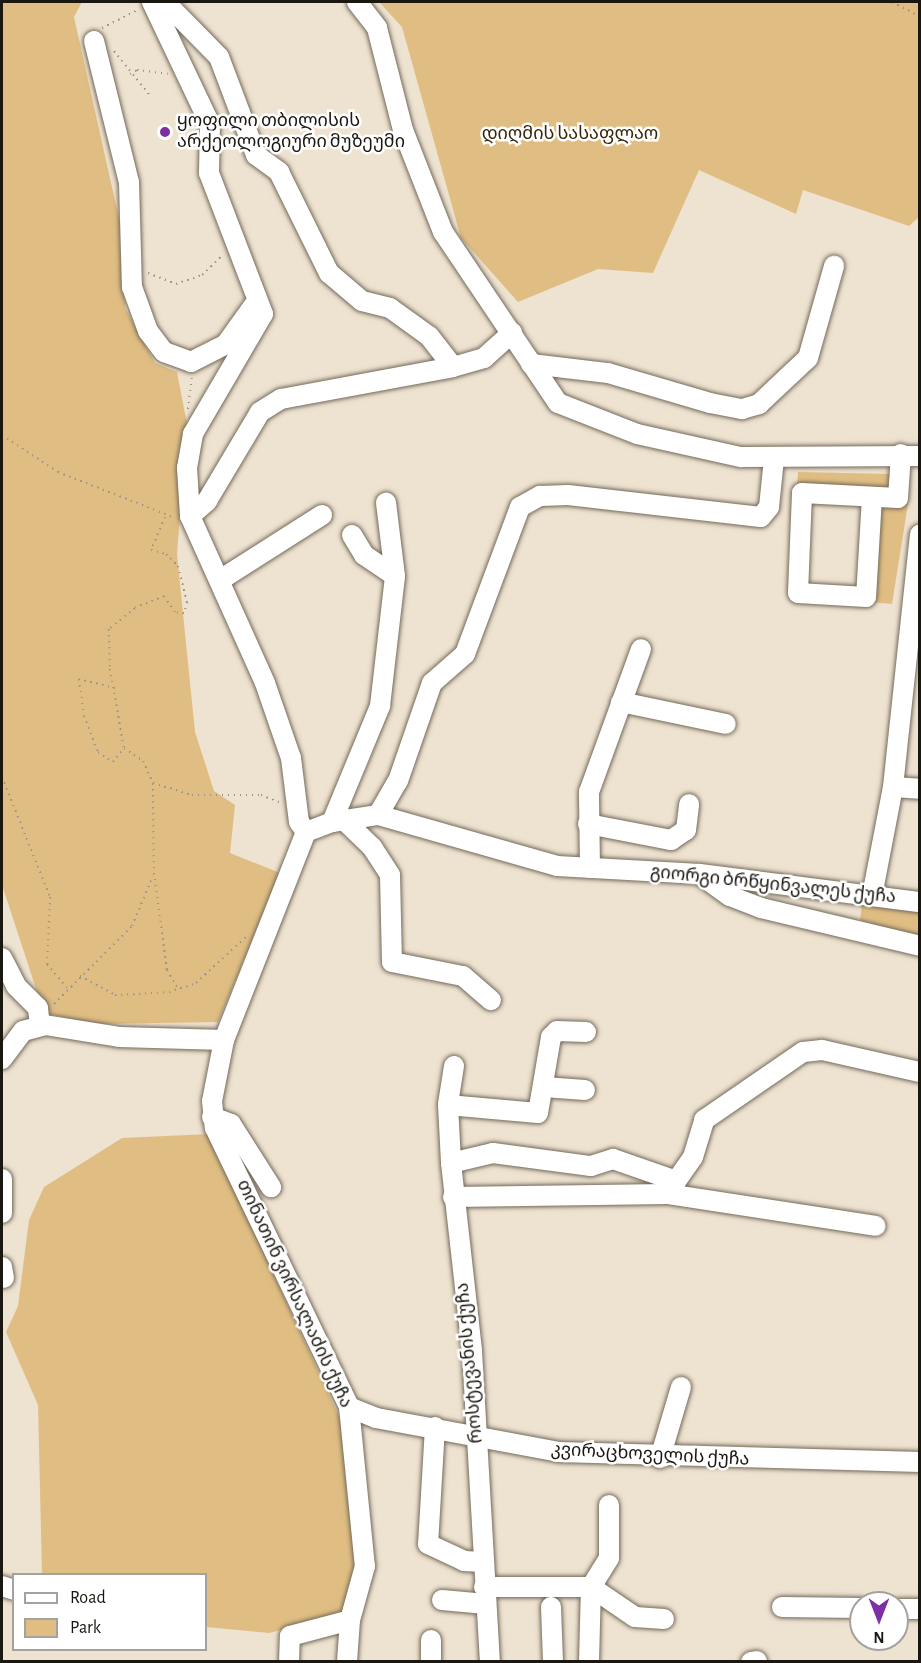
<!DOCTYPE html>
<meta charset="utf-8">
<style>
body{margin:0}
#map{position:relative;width:921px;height:1663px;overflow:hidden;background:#eee2d0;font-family:"Alegreya Sans","Noto Sans Georgian",sans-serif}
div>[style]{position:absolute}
.green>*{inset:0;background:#e0be83}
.path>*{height:2px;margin-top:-1px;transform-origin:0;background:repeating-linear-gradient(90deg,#9e9587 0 1.5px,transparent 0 6px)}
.roads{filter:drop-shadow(0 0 2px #746a5a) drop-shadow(0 0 2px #746a5a)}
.minor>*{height:20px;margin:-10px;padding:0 10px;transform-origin:10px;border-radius:10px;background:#fff}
.dots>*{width:16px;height:16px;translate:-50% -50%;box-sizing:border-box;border:3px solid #fff;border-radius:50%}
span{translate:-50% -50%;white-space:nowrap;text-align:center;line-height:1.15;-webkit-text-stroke:5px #fff;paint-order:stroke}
.poi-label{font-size:18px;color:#1a1610}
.left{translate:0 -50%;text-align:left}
.park-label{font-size:18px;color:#37270a}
.street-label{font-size:18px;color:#1a1610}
.frame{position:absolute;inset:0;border:3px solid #1a1610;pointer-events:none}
.legend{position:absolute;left:12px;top:1573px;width:195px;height:78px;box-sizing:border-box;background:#fff;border:2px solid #a3a29f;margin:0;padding:8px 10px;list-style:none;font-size:18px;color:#1a1610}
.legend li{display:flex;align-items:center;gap:12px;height:30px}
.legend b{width:30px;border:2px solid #a3a29f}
.north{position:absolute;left:849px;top:1591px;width:60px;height:60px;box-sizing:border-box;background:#fff;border:2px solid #a3a29f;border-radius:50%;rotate:180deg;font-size:16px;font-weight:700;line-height:24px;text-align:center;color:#1a1610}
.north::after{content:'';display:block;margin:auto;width:21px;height:27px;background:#7b31a3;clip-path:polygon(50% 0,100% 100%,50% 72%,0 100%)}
</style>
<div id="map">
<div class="green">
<i style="clip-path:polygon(2px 2px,82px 2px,74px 17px,124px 241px,125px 308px,155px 363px,177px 372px,187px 424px,177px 554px,195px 732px,214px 791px,235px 805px,230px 853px,280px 873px,218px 1022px,97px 1024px,44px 1013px,2px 885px)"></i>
<i style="clip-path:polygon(379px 2px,919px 2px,919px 217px,909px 226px,803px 190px,796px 214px,699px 170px,653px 273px,598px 269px,518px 302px,461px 238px,402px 27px)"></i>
<i style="clip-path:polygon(798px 472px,892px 474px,892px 493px,797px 488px)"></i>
<i style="clip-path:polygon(879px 503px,908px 504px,892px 604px,871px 602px)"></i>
<i style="clip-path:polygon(862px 905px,919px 911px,919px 938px,860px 920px)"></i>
<i style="clip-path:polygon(209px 1134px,341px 1421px,356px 1564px,341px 1615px,269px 1633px,206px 1627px,206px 1574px,42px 1574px,38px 1405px,6px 1332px,18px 1306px,29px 1220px,44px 1187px,122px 1138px)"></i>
</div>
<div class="path">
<i style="left:892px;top:2px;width:31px;rotate:27deg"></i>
<i style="left:102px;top:28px;width:39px;rotate:-27deg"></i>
<i style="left:114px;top:51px;width:60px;rotate:51deg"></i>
<i style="left:130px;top:74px;width:8px;rotate:-30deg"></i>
<i style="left:137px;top:70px;width:31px;rotate:7deg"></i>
<i style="left:148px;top:273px;width:30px;rotate:21deg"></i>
<i style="left:176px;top:284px;width:28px;rotate:-19deg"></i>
<i style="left:202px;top:275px;width:29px;rotate:-44deg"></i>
<i style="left:188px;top:409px;width:33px;rotate:-83deg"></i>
<i style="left:2px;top:435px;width:67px;rotate:33.5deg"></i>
<i style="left:58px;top:472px;width:123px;rotate:21.4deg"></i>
<i style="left:165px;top:517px;width:36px;rotate:113deg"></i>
<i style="left:151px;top:550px;width:16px;rotate:15deg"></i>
<i style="left:166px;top:554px;width:17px;rotate:45deg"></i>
<i style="left:178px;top:566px;width:37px;rotate:76deg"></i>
<i style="left:187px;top:602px;width:11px;rotate:105deg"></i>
<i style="left:184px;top:613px;width:9px;rotate:-174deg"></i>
<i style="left:175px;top:612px;width:19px;rotate:-125deg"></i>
<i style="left:164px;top:596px;width:31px;rotate:158deg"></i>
<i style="left:135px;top:608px;width:33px;rotate:141deg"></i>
<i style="left:109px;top:629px;width:40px;rotate:88.6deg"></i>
<i style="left:110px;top:669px;width:80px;rotate:80deg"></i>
<i style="left:124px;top:748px;width:23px;rotate:34deg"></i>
<i style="left:143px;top:761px;width:24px;rotate:66deg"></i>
<i style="left:153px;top:783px;width:90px;rotate:89.4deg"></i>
<i style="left:154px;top:873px;width:98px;rotate:82.4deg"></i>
<i style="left:167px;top:970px;width:22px;rotate:60deg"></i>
<i style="left:115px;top:688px;width:37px;rotate:-166deg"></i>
<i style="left:79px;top:679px;width:37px;rotate:82deg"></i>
<i style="left:84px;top:716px;width:39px;rotate:69deg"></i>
<i style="left:98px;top:752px;width:18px;rotate:34deg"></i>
<i style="left:113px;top:762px;width:16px;rotate:-52deg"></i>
<i style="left:2px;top:777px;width:129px;rotate:68.2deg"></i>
<i style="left:50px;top:897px;width:67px;rotate:92.6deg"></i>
<i style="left:47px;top:964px;width:31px;rotate:50deg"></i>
<i style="left:153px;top:783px;width:41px;rotate:17.1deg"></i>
<i style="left:192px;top:795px;width:69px"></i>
<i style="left:261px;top:795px;width:22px;rotate:21deg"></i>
<i style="left:80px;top:976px;width:40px;rotate:28deg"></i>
<i style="left:115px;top:995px;width:54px;rotate:-3.2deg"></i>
<i style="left:169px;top:992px;width:28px;rotate:-18deg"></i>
<i style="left:196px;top:983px;width:69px;rotate:-42.7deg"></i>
<i style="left:54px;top:1004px;width:110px;rotate:-45deg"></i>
<i style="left:132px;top:926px;width:54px;rotate:-67.2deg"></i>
</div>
<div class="roads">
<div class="minor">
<i style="left:152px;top:2px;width:135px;rotate:64.6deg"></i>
<i style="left:210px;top:124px;width:49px;rotate:91.2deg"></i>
<i style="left:209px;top:173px;width:151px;rotate:69deg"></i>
<i style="left:263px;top:314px;width:139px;rotate:120.3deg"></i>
<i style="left:193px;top:434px;width:35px;rotate:100deg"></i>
<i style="left:187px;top:468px;width:48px;rotate:86.4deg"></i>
<i style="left:190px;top:516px;width:183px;rotate:65.8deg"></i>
<i style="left:265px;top:683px;width:79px;rotate:70.9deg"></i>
<i style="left:291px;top:758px;width:64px;rotate:82.9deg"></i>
<i style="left:299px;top:822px;width:12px;rotate:55deg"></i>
<i style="left:165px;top:2px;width:77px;rotate:45.5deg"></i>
<i style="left:219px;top:57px;width:105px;rotate:69.3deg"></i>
<i style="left:256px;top:155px;width:29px;rotate:36deg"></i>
<i style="left:279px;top:172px;width:113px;rotate:63.7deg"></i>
<i style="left:329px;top:273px;width:43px;rotate:40.3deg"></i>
<i style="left:362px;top:301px;width:29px;rotate:14deg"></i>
<i style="left:390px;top:308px;width:48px;rotate:35.7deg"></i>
<i style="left:429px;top:336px;width:39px;rotate:52deg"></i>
<i style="left:357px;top:2px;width:33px;rotate:52deg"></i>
<i style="left:377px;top:28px;width:105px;rotate:75.7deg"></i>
<i style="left:403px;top:130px;width:110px;rotate:68.6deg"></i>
<i style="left:443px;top:232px;width:206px;rotate:56.1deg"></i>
<i style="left:558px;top:403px;width:85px;rotate:21.4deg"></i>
<i style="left:637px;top:434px;width:107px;rotate:12.5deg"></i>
<i style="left:741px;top:457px;width:179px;rotate:-0.3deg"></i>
<i style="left:94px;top:41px;width:145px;rotate:76.1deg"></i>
<i style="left:129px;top:182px;width:105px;rotate:88.4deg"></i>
<i style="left:132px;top:287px;width:47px;rotate:70deg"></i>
<i style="left:148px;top:331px;width:26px;rotate:53deg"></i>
<i style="left:164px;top:352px;width:29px;rotate:20deg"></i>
<i style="left:191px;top:362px;width:39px;rotate:-27deg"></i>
<i style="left:226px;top:344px;width:48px;rotate:-54.3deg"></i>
<i style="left:531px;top:364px;width:78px;rotate:6.7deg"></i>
<i style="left:608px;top:373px;width:106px;rotate:16.4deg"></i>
<i style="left:710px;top:403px;width:33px;rotate:11deg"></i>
<i style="left:742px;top:409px;width:18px;rotate:-16deg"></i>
<i style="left:759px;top:404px;width:67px;rotate:-43.2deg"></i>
<i style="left:808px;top:358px;width:96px;rotate:-74.2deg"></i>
<i style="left:872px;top:497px;width:100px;rotate:93.4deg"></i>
<i style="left:866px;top:597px;width:68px;rotate:-176.6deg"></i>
<i style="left:798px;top:593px;width:100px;rotate:-87.7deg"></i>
<i style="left:802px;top:493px;width:96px;rotate:3deg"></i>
<i style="left:898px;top:498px;width:44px;rotate:-86.1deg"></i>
<i style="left:190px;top:516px;width:23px;rotate:-41deg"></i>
<i style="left:207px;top:501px;width:104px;rotate:-59.2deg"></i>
<i style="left:260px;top:412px;width:25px;rotate:-32deg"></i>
<i style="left:281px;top:399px;width:175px;rotate:-10.5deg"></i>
<i style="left:453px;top:367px;width:32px;rotate:-16deg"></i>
<i style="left:484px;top:358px;width:38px;rotate:-42deg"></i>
<i style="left:352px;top:535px;width:23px;rotate:59deg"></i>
<i style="left:364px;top:555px;width:37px;rotate:34deg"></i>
<i style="left:220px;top:580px;width:121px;rotate:-32.5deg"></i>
<i style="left:621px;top:702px;width:107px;rotate:11.8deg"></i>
<i style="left:893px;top:787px;width:27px;rotate:4deg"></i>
<i style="left:378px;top:815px;width:39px;rotate:-60deg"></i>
<i style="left:398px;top:781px;width:104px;rotate:-70.9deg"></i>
<i style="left:432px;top:683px;width:44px;rotate:-41.3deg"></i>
<i style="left:465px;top:654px;width:157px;rotate:-69.5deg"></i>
<i style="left:520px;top:507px;width:23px;rotate:-29deg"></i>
<i style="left:540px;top:496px;width:28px;rotate:-2deg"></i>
<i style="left:568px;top:495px;width:194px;rotate:6.5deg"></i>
<i style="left:761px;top:517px;width:13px;rotate:-51deg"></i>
<i style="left:769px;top:507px;width:48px;rotate:-84.1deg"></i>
<i style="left:344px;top:820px;width:39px;rotate:44deg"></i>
<i style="left:372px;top:847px;width:33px;rotate:57deg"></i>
<i style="left:390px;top:875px;width:87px;rotate:88.7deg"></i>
<i style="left:392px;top:962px;width:72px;rotate:11.2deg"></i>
<i style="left:463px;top:976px;width:37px;rotate:41deg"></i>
<i style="left:332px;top:822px;width:126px;rotate:-67.5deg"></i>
<i style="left:380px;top:706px;width:131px;rotate:-83.4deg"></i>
<i style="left:395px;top:576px;width:74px;rotate:-97deg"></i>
<i style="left:588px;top:824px;width:85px;rotate:10.9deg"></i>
<i style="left:671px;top:840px;width:18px;rotate:-34deg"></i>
<i style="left:686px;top:830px;width:26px;rotate:-83deg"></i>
<i style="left:590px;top:868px;width:76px;rotate:-90.8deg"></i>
<i style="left:589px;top:792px;width:152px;rotate:-70deg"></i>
<i style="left:702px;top:876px;width:34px;rotate:36deg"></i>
<i style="left:730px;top:896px;width:33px;rotate:21deg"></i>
<i style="left:761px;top:908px;width:163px;rotate:13.4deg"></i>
<i style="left:872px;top:896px;width:111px;rotate:-79.1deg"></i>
<i style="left:893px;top:787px;width:254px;rotate:-83.9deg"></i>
<i style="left:2px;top:958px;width:31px;rotate:63deg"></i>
<i style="left:16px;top:986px;width:31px;rotate:45deg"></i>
<i style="left:38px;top:1008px;width:18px;rotate:84deg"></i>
<i style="left:224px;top:1040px;width:62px;rotate:101.1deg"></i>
<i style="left:212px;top:1101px;width:27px;rotate:84deg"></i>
<i style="left:215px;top:1128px;width:310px;rotate:64.3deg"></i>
<i style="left:349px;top:1407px;width:160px;rotate:84.3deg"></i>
<i style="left:365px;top:1566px;width:56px;rotate:105.5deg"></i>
<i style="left:350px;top:1620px;width:42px;rotate:94.1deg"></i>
<i style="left:2px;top:1059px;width:35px;rotate:-53deg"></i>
<i style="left:23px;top:1031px;width:23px;rotate:-15deg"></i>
<i style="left:45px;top:1025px;width:75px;rotate:9.2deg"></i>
<i style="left:119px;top:1037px;width:105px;rotate:1.6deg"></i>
<i style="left:224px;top:1040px;width:224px;rotate:-68.5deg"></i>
<i style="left:306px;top:832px;width:28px;rotate:-21deg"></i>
<i style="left:332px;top:822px;width:47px;rotate:-8.7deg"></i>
<i style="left:378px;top:815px;width:186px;rotate:15.9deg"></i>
<i style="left:557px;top:866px;width:143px;rotate:3.2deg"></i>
<i style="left:700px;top:874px;width:222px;rotate:7.3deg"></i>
<i style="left:454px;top:1066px;width:39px;rotate:99deg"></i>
<i style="left:448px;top:1105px;width:58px;rotate:87deg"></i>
<i style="left:451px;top:1163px;width:189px;rotate:83.6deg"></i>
<i style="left:472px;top:1351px;width:312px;rotate:86.7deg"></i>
<i style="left:544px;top:1087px;width:41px;rotate:4.2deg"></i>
<i style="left:448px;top:1105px;width:90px;rotate:5.1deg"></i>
<i style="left:538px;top:1113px;width:77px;rotate:-80.3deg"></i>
<i style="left:551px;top:1037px;width:8px;rotate:-45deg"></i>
<i style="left:557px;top:1031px;width:29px;rotate:2deg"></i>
<i style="left:212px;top:1117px;width:20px;rotate:20deg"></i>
<i style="left:231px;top:1124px;width:75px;rotate:57.6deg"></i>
<i style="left:451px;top:1163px;width:43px;rotate:-13.4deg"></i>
<i style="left:493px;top:1153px;width:99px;rotate:7.6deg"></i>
<i style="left:591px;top:1166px;width:23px;rotate:-18deg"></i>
<i style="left:613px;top:1159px;width:67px;rotate:19.2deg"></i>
<i style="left:2px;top:1179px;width:34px;rotate:90deg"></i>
<i style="left:667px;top:1194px;width:45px;rotate:-54.9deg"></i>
<i style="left:693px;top:1157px;width:39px;rotate:-73deg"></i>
<i style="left:704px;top:1120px;width:120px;rotate:-34.5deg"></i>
<i style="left:803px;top:1052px;width:19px;rotate:-6deg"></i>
<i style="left:822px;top:1050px;width:100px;rotate:12.7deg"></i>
<i style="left:453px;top:1197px;width:214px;rotate:-0.8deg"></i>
<i style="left:667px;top:1194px;width:211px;rotate:8.7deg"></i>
<i style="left:2px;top:1267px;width:11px;rotate:80deg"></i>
<i style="left:349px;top:1407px;width:29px;rotate:22deg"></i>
<i style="left:376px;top:1418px;width:186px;rotate:10.5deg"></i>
<i style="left:559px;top:1452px;width:361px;rotate:1.6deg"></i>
<i style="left:435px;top:1427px;width:117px;rotate:93.4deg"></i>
<i style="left:428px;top:1544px;width:40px;rotate:25deg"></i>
<i style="left:464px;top:1561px;width:19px;rotate:3deg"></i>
<i style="left:660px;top:1458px;width:74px;rotate:-73.5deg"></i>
<i style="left:2px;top:1586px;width:13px;rotate:18deg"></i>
<i style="left:484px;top:1587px;width:107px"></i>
<i style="left:591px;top:1587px;width:53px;rotate:34.3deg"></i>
<i style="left:635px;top:1617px;width:29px;rotate:4deg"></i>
<i style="left:442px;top:1600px;width:44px;rotate:5.2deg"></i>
<i style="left:551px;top:1607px;width:55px;rotate:87.9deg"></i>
<i style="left:782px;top:1607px;width:79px;rotate:0.7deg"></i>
<i style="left:897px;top:1609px;width:23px"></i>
<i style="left:289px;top:1662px;width:26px;rotate:-88deg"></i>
<i style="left:290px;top:1636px;width:62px;rotate:-14.9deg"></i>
<i style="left:431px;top:1662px;width:22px;rotate:-90deg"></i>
<i style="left:589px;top:1662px;width:75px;rotate:-88.5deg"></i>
<i style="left:591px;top:1587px;width:34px;rotate:-58deg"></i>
<i style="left:609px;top:1558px;width:53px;rotate:-90deg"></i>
<i style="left:751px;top:1662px;width:6px;rotate:-9deg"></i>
</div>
</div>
<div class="dots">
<i style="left:165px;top:132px;background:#7b31a3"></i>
</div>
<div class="poi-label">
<span class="left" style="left:177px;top:132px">ყოფილი თბილისის<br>არქეოლოგიური მუზეუმი</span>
</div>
<div class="park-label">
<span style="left:570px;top:134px">დიღმის სასაფლაო</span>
</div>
<div class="street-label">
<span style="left:773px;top:885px;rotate:6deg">გიორგი ბრწყინვალეს ქუჩა</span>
<span style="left:294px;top:1294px;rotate:65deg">თინათინ ვირსალაძის ქუჩა</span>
<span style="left:470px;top:1363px;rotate:-95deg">როსტევანის ქუჩა</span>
<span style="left:650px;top:1455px;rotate:3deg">კვირაცხოველის ქუჩა</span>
</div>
<div class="frame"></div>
<ul class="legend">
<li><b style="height:8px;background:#fff"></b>Road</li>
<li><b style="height:16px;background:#e0be83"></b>Park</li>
</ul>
<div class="north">N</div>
</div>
